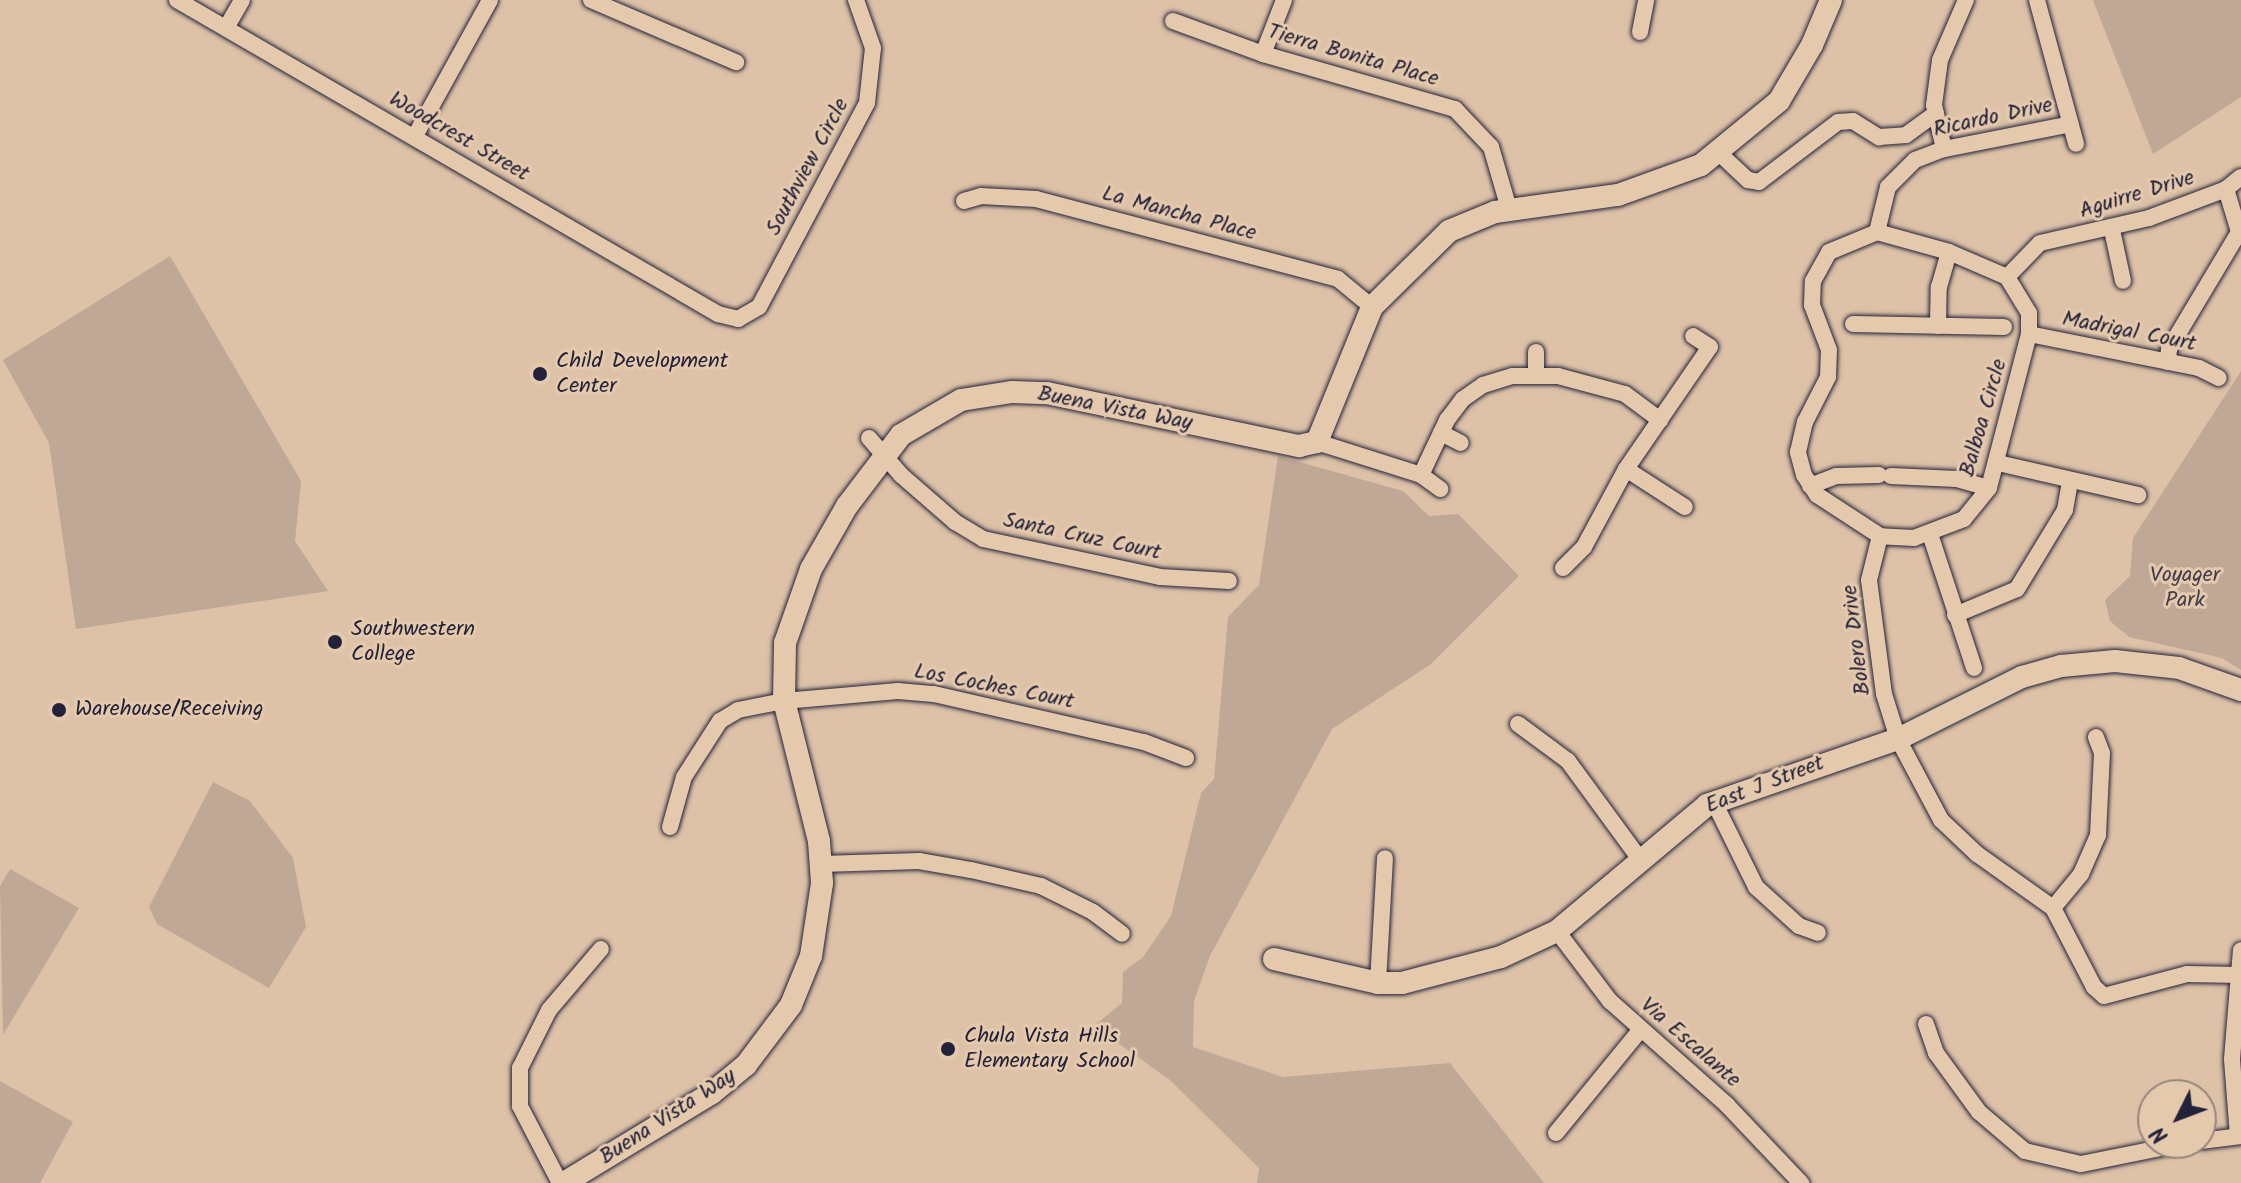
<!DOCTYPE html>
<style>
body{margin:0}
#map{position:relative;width:2241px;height:1183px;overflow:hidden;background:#ddc2a7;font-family:Kalam,sans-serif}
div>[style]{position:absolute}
.green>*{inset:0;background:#bfa896}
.roads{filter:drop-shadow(0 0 2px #22223b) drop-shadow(0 0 2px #22223b)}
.street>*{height:16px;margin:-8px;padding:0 8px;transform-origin:8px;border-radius:8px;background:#e5c9ac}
.secondary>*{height:22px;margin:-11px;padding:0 11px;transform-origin:11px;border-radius:11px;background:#e5c9ac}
.dots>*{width:22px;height:22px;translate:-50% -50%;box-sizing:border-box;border:4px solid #e5c9ac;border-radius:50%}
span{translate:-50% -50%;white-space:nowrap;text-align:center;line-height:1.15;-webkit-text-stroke:6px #e5c9ac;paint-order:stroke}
.street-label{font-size:22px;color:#22223b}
.poi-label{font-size:22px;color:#22223b}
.left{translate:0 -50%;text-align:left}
.park-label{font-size:22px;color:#413d4d}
.north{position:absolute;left:2137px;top:1079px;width:80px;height:80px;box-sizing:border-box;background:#e5c9ac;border:2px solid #97867f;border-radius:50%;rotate:228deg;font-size:22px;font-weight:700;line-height:32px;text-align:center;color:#22223b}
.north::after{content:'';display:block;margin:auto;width:28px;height:36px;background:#22223b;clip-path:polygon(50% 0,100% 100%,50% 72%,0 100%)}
</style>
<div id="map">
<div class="green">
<i style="clip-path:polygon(2093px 0,2241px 0,2241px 97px,2153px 154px)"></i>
<i style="clip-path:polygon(170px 256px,301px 481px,295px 541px,328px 591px,76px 629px,49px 443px,3px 360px)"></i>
<i style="clip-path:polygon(2241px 371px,2241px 670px,2222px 658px,2129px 637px,2110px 621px,2105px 600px,2130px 576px,2133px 538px)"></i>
<i style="clip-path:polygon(1278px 456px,1403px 491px,1429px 516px,1458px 514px,1519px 576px,1431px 664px,1332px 729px,1210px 956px,1194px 1001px,1193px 1047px,1283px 1077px,1450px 1063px,1544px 1183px,1257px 1183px,1259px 1168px,1170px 1080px,1094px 1026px,1122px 1003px,1123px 972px,1143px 957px,1171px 916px,1201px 793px,1214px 779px,1228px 617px,1259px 585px)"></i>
<i style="clip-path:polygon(213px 782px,250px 801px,293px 858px,306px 927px,269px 988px,157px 924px,149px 907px)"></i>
<i style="clip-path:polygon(10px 869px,79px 908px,3px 1035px,0 886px)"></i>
<i style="clip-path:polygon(0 1081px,73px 1122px,40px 1183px,0 1183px)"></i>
</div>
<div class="roads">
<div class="street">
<i style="left:177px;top:0;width:626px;rotate:30.13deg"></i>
<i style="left:718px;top:314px;width:21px;rotate:14deg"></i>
<i style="left:738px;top:319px;width:24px;rotate:-30deg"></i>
<i style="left:759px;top:307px;width:231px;rotate:-62.1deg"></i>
<i style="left:867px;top:103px;width:55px;rotate:-83.8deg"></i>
<i style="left:873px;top:48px;width:51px;rotate:-109.5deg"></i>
<i style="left:591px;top:0;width:158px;rotate:23.2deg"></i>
<i style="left:2037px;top:0;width:149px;rotate:74.8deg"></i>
<i style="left:1173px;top:21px;width:96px;rotate:20.1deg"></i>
<i style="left:1263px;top:54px;width:200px;rotate:16deg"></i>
<i style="left:1455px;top:109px;width:52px;rotate:46.5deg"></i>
<i style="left:1491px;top:147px;width:65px;rotate:73.8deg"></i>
<i style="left:226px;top:28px;width:32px;rotate:-60deg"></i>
<i style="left:1640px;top:32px;width:33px;rotate:-79deg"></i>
<i style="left:1263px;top:54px;width:58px;rotate:-68.7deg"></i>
<i style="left:415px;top:136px;width:155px;rotate:-61.1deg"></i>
<i style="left:1944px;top:149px;width:45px;rotate:-102.8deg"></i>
<i style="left:1934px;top:105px;width:45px;rotate:-82.4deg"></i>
<i style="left:1940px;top:60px;width:65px;rotate:-66.6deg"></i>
<i style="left:1719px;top:153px;width:40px;rotate:43deg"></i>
<i style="left:1748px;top:180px;width:11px;rotate:10deg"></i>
<i style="left:1759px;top:182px;width:99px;rotate:-37.2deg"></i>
<i style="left:1838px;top:122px;width:15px;rotate:-4deg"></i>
<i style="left:1853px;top:121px;width:31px;rotate:32deg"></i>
<i style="left:1879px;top:137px;width:27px;rotate:-4deg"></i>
<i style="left:1906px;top:135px;width:37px;rotate:-36deg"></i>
<i style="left:964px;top:201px;width:18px;rotate:-16deg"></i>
<i style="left:981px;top:196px;width:55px;rotate:3.1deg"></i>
<i style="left:1036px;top:199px;width:312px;rotate:14.8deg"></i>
<i style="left:1338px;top:279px;width:44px;rotate:39.5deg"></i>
<i style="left:2112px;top:230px;width:52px;rotate:77.8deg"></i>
<i style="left:1877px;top:232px;width:75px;rotate:15.5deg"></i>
<i style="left:1949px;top:252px;width:63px;rotate:23.3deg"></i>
<i style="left:2007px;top:277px;width:42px;rotate:58.6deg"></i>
<i style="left:2029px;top:313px;width:21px;rotate:90deg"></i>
<i style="left:2029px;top:334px;width:159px;rotate:104.6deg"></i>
<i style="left:1989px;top:488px;width:40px;rotate:129deg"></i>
<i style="left:1964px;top:519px;width:53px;rotate:159.2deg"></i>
<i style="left:1914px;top:538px;width:34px;rotate:-177deg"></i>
<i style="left:1880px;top:536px;width:75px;rotate:-146.9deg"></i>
<i style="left:1817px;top:495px;width:24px;rotate:-123deg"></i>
<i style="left:1804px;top:475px;width:24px;rotate:-105deg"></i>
<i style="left:1798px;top:452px;width:31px;rotate:-77deg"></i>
<i style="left:1805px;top:422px;width:51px;rotate:-62.9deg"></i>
<i style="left:1828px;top:377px;width:27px;rotate:-88deg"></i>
<i style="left:1829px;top:350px;width:48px;rotate:-110.7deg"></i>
<i style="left:1812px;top:305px;width:24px;rotate:-88deg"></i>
<i style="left:1813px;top:281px;width:33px;rotate:-61deg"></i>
<i style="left:1829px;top:252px;width:52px;rotate:-22.6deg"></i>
<i style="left:1877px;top:232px;width:46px;rotate:-76.3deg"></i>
<i style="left:1888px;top:187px;width:38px;rotate:-45deg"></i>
<i style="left:1915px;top:160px;width:31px;rotate:-21deg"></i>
<i style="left:1944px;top:149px;width:129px;rotate:-11.1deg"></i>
<i style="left:2007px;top:277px;width:47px;rotate:-45.9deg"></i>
<i style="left:2040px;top:243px;width:112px;rotate:-12.9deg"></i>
<i style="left:2149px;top:218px;width:82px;rotate:-20.6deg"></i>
<i style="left:2226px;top:189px;width:19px;rotate:-39deg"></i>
<i style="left:1853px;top:324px;width:151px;rotate:1.1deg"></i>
<i style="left:1938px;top:326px;width:39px;rotate:-89deg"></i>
<i style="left:1939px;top:287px;width:36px;rotate:-74deg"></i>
<i style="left:2029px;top:334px;width:173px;rotate:11.3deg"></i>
<i style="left:2199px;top:368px;width:22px;rotate:27deg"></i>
<i style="left:1536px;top:352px;width:24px;rotate:90deg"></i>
<i style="left:2168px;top:362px;width:13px;rotate:-86deg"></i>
<i style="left:2169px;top:349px;width:136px;rotate:-59.1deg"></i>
<i style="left:2239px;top:232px;width:45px;rotate:-106.8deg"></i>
<i style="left:1441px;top:433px;width:22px;rotate:27deg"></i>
<i style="left:869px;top:438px;width:49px;rotate:49.1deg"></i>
<i style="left:901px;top:475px;width:72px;rotate:41deg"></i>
<i style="left:955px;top:522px;width:33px;rotate:31deg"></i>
<i style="left:983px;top:539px;width:181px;rotate:12.1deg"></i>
<i style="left:1160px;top:577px;width:69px;rotate:3.3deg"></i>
<i style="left:1317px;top:442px;width:109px;rotate:17.6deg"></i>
<i style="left:1421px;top:475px;width:24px;rotate:36deg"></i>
<i style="left:1998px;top:463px;width:144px;rotate:12.9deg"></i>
<i style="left:1626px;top:469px;width:70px;rotate:32.8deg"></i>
<i style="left:1421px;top:475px;width:61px;rotate:-64.7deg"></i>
<i style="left:1447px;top:420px;width:26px;rotate:-53deg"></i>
<i style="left:1463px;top:399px;width:24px;rotate:-35deg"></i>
<i style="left:1483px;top:385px;width:31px;rotate:-17deg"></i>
<i style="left:1513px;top:376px;width:45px"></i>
<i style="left:1558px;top:376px;width:69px;rotate:15deg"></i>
<i style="left:1625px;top:394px;width:44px;rotate:36.6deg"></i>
<i style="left:1891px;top:476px;width:66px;rotate:2.6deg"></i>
<i style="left:1957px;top:479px;width:33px;rotate:16deg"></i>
<i style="left:1810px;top:486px;width:28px;rotate:-21deg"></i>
<i style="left:1836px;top:476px;width:43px;rotate:-1.3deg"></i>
<i style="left:1930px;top:534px;width:141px;rotate:71.8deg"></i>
<i style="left:1880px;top:536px;width:45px;rotate:104deg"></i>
<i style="left:1869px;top:580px;width:115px;rotate:82.5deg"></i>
<i style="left:1884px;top:694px;width:47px;rotate:72.7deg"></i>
<i style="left:1898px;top:739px;width:92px;rotate:62deg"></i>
<i style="left:1941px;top:820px;width:50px;rotate:43.4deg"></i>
<i style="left:1977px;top:854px;width:93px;rotate:35.4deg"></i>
<i style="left:2053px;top:908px;width:89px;rotate:62.6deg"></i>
<i style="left:2094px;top:987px;width:13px;rotate:42deg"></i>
<i style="left:2104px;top:996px;width:86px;rotate:-14.8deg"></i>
<i style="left:2187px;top:974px;width:54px;rotate:1.1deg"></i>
<i style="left:1563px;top:568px;width:30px;rotate:-45deg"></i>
<i style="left:1584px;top:547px;width:89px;rotate:-61.7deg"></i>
<i style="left:1626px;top:469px;width:148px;rotate:-55.5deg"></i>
<i style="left:1710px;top:347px;width:20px;rotate:-147deg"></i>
<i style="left:1955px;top:615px;width:67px;rotate:-22.8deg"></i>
<i style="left:2017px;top:589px;width:92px;rotate:-58.7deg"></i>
<i style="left:2065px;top:510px;width:28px;rotate:-80deg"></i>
<i style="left:1518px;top:724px;width:62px;rotate:36.5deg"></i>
<i style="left:1568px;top:761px;width:120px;rotate:53.8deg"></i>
<i style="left:1714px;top:802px;width:95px;rotate:63.7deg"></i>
<i style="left:1756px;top:887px;width:58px;rotate:42.2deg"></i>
<i style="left:1799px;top:926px;width:20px;rotate:20deg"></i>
<i style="left:670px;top:827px;width:52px;rotate:-74.4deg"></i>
<i style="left:684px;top:777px;width:67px;rotate:-57.3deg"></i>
<i style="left:720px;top:721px;width:21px;rotate:-31deg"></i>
<i style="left:738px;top:710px;width:47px;rotate:-11.1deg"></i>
<i style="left:784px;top:701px;width:114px;rotate:-5deg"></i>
<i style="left:898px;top:691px;width:36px;rotate:5deg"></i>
<i style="left:934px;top:694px;width:215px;rotate:12.9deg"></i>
<i style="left:1144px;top:742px;width:45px;rotate:20.9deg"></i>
<i style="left:821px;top:864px;width:98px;rotate:-1.8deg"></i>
<i style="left:919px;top:861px;width:53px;rotate:9.8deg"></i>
<i style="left:971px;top:870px;width:72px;rotate:12.9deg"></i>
<i style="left:1041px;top:886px;width:58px;rotate:26.6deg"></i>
<i style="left:1093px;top:912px;width:36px;rotate:37deg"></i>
<i style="left:2053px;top:908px;width:44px;rotate:-50.5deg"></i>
<i style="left:2081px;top:874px;width:43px;rotate:-66.4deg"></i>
<i style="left:2098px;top:835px;width:82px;rotate:-87.2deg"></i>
<i style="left:2102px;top:753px;width:17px;rotate:-111deg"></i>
<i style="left:1557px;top:931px;width:88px;rotate:52.9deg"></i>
<i style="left:1610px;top:1001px;width:157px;rotate:41.6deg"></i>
<i style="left:1727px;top:1105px;width:108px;rotate:46.5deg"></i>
<i style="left:1378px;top:983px;width:125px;rotate:-86.8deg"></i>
<i style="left:1926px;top:1024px;width:31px;rotate:71deg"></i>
<i style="left:1936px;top:1053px;width:73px;rotate:53.9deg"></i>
<i style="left:1979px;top:1112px;width:60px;rotate:40.3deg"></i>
<i style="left:2025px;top:1151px;width:57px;rotate:13.1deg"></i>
<i style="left:2081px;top:1164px;width:106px;rotate:-11.4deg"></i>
<i style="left:1556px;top:1133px;width:134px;rotate:-50.7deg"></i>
<i style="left:2238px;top:1136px;width:77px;rotate:-94.5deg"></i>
<i style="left:2232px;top:1059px;width:109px;rotate:-85.3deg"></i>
<i style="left:2201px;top:1141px;width:40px;rotate:-7.1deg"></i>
<i style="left:560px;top:1183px;width:87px;rotate:-117.5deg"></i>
<i style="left:520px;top:1106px;width:38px;rotate:-90deg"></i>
<i style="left:520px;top:1068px;width:65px;rotate:-63.4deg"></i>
<i style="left:549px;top:1010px;width:80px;rotate:-49.6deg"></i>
</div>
<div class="secondary">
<i style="left:1274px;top:959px;width:107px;rotate:13deg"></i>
<i style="left:1378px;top:983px;width:24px"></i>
<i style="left:1402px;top:983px;width:102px;rotate:-14.7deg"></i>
<i style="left:1501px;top:957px;width:62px;rotate:-24.9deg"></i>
<i style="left:1557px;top:931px;width:196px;rotate:-40deg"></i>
<i style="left:1707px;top:805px;width:202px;rotate:-19.1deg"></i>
<i style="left:1898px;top:739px;width:139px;rotate:-26.6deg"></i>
<i style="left:2022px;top:677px;width:41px;rotate:-15.8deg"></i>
<i style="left:2061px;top:666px;width:54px;rotate:-5.3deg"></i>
<i style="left:2115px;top:661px;width:64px;rotate:6.2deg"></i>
<i style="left:2179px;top:668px;width:66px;rotate:19.5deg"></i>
<i style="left:564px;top:1183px;width:173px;rotate:-31.3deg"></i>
<i style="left:712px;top:1093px;width:44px;rotate:-39.5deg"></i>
<i style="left:746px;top:1065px;width:75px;rotate:-53.1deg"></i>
<i style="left:791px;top:1005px;width:53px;rotate:-67.8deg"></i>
<i style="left:811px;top:956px;width:74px;rotate:-81.4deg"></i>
<i style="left:822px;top:883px;width:42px;rotate:-94.1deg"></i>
<i style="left:819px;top:841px;width:144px;rotate:-104deg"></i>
<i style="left:784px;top:701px;width:58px;rotate:-89deg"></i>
<i style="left:785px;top:643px;width:78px;rotate:-70.6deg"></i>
<i style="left:811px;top:569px;width:73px;rotate:-60.3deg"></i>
<i style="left:847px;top:506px;width:89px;rotate:-52.7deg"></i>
<i style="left:901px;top:435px;width:69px;rotate:-30.3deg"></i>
<i style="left:961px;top:400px;width:52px;rotate:-8.9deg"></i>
<i style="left:1012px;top:392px;width:35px;rotate:2deg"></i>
<i style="left:1047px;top:393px;width:258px;rotate:11.9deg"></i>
<i style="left:1299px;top:446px;width:18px;rotate:-13deg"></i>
<i style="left:1317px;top:442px;width:146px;rotate:-67.8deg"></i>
<i style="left:1372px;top:307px;width:108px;rotate:-44.6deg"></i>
<i style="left:1449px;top:231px;width:50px;rotate:-22.4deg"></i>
<i style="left:1495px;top:212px;width:124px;rotate:-7.9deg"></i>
<i style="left:1618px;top:195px;width:88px;rotate:-19.9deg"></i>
<i style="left:1701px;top:165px;width:101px;rotate:-39.4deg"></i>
<i style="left:1779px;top:101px;width:65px;rotate:-59.5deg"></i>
<i style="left:1812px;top:45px;width:49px;rotate:-67.1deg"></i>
</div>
</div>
<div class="dots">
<i style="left:540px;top:374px;background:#22223b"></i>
<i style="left:335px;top:642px;background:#22223b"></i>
<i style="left:59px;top:710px;background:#22223b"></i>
<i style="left:948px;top:1049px;background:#22223b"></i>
</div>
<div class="street-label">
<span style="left:1353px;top:56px;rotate:16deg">Tierra Bonita Place</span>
<span style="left:1993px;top:118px;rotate:-12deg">Ricardo Drive</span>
<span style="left:459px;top:137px;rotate:30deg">Woodcrest Street</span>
<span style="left:808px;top:167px;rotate:-62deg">Southview Circle</span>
<span style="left:2137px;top:195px;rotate:-17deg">Aguirre Drive</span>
<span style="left:1179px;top:214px;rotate:15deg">La Mancha Place</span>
<span style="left:2129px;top:332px;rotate:11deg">Madrigal Court</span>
<span style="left:1115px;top:409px;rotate:11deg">Buena Vista Way</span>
<span style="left:1984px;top:418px;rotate:-74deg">Balboa Circle</span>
<span style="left:1082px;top:537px;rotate:12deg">Santa Cruz Court</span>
<span style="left:1857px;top:640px;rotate:-97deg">Bolero Drive</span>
<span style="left:994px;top:687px;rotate:11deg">Los Coches Court</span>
<span style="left:1765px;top:785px;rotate:-21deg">East J Street</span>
<span style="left:1690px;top:1043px;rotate:41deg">Via Escalante</span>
<span style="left:668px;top:1117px;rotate:-33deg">Buena Vista Way</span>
</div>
<div class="poi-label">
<span class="left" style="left:556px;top:374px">Child Development<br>Center</span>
<span class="left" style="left:351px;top:642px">Southwestern<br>College</span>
<span class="left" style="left:75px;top:710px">Warehouse/Receiving</span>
<span class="left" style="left:964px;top:1049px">Chula Vista Hills<br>Elementary School</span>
</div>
<div class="park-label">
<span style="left:2185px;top:588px">Voyager<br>Park</span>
</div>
<div class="north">N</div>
</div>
